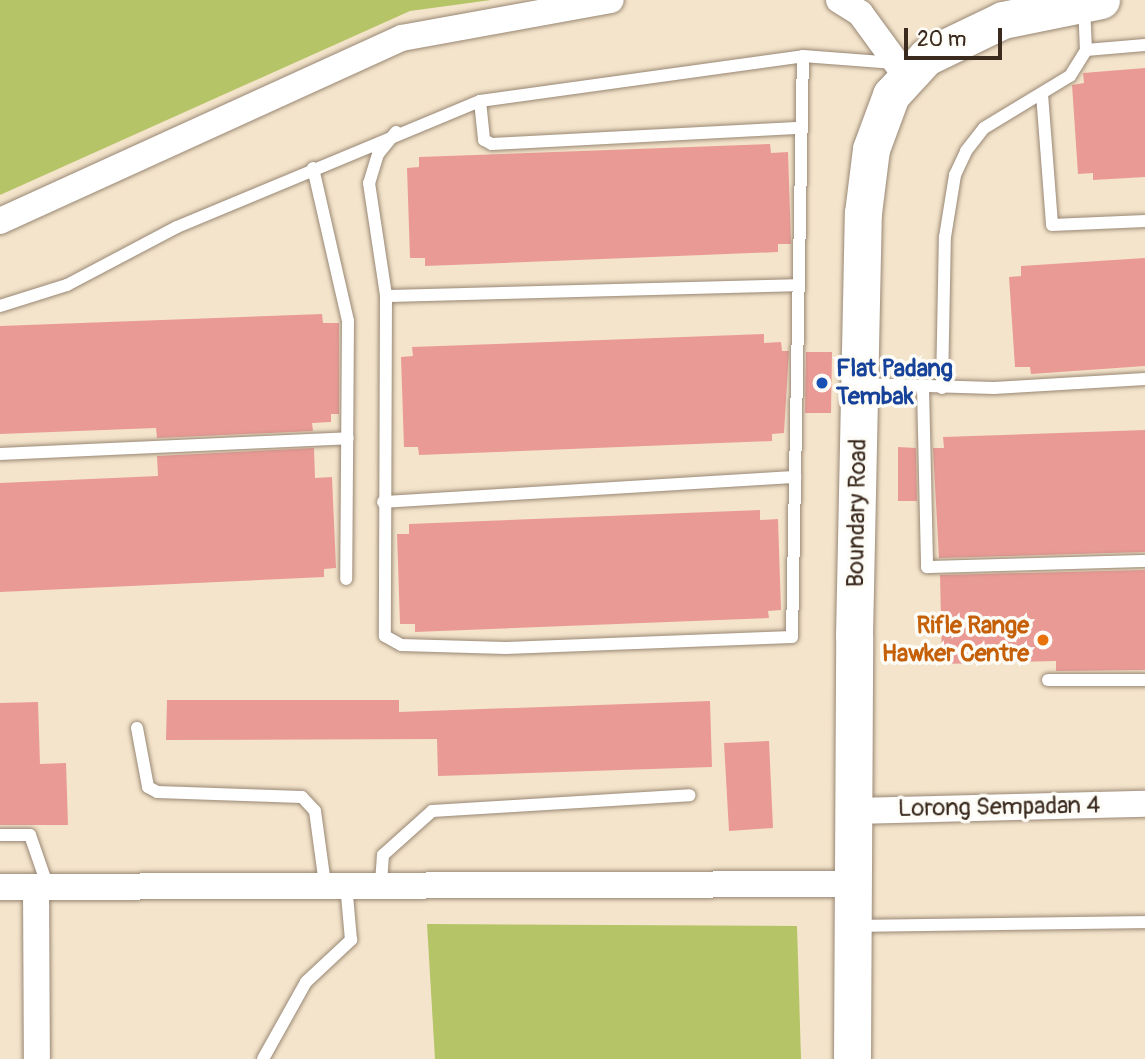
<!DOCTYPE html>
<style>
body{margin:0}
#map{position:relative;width:1145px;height:1059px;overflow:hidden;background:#f4e4cb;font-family:Pangolin,sans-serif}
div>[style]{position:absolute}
.green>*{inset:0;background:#b5c466}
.building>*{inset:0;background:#ea9a95}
.roads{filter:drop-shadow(0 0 2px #988774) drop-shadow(0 0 2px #988774)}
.lane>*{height:12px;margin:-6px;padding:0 6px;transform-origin:6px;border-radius:6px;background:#fff}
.street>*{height:26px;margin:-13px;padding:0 13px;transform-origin:13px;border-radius:13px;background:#fff}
.secondary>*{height:37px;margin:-18.5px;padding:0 18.5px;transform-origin:18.5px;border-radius:18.5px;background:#fff}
.dots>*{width:19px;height:19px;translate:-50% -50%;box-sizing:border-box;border:4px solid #fdfcf7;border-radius:50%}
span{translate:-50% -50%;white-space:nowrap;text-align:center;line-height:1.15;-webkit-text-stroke:7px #fdfcf7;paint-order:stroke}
.transit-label{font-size:24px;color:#164399;font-weight:700}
.left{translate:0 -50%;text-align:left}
.street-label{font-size:24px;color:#3b2a1e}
.food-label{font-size:24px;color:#c56008;font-weight:700}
.right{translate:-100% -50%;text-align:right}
.scale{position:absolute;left:904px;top:28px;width:98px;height:32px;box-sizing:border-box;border:4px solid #3b2a1e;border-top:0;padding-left:9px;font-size:21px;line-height:24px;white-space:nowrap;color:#3b2a1e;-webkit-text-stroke:5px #fdfcf7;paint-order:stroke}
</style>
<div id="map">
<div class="green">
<i style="clip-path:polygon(0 0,491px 0,410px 11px,0 195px)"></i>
<i style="clip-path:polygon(427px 924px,797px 926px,801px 1059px,435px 1059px)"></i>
</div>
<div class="building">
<i style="clip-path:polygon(1145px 68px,1145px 177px,1093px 180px,1093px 173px,1078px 174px,1072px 85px,1084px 83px,1083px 73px)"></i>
<i style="clip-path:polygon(770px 144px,771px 153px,788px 152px,791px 244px,778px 244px,778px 252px,425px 266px,425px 258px,410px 258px,407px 168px,419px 167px,419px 157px)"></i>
<i style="clip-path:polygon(1145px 258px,1145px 366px,1031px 374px,1030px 367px,1015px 367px,1009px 277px,1021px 276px,1021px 266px)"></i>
<i style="clip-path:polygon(322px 314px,323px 323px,339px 323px,339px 414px,331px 414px,331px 422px,312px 423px,313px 431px,157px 438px,156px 428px,0 434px,0 326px)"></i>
<i style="clip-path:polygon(764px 334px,764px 343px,781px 342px,782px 351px,789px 351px,784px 433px,772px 434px,772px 441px,419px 455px,418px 447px,404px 447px,401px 357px,413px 356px,412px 347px)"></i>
<i style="clip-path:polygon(806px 352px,832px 352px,831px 413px,805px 413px)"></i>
<i style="clip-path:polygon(1145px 430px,1145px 552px,939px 558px,933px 448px,944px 448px,943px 437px)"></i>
<i style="clip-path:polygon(898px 447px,916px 448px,917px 501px,898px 501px)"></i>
<i style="clip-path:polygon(314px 448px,315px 478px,332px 477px,336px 568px,324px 569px,324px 577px,0 592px,0 483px,158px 476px,157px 456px)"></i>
<i style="clip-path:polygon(760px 510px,760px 520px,778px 519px,781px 610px,768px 611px,769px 618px,415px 632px,415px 624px,400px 624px,397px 534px,409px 534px,409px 524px)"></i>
<i style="clip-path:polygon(1145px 570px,1145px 670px,1056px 671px,1056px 661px,942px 664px,940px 575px)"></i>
<i style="clip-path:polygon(167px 700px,399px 700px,399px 712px,710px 701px,712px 767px,438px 776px,437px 739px,166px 740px)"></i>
<i style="clip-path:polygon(38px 702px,40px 764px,66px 763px,68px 825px,0 825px,0 703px)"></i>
<i style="clip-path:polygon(769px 741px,773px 828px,729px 831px,724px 743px)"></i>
</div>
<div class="roads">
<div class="lane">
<i style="left:1084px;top:5px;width:45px;rotate:87.5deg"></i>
<i style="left:1042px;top:94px;width:131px;rotate:85.6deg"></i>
<i style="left:1052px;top:225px;width:93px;rotate:-2.5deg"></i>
<i style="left:480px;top:101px;width:39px;rotate:84deg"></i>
<i style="left:484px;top:140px;width:9px;rotate:27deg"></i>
<i style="left:492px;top:144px;width:309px;rotate:-3deg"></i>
<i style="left:396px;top:132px;width:28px;rotate:129deg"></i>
<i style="left:378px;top:154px;width:30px;rotate:107deg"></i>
<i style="left:369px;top:183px;width:114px;rotate:81.4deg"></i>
<i style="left:386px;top:296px;width:340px;rotate:90.2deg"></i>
<i style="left:385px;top:636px;width:18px;rotate:29deg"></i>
<i style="left:401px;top:645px;width:105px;rotate:1.6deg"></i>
<i style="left:506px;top:648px;width:286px;rotate:-2.2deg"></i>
<i style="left:792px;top:637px;width:581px;rotate:-88.92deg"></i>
<i style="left:313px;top:168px;width:157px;rotate:77.1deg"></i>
<i style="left:348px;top:321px;width:258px;rotate:90.4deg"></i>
<i style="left:386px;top:296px;width:412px;rotate:-1.5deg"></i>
<i style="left:0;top:306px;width:70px;rotate:-17.4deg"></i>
<i style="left:67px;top:285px;width:124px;rotate:-27.8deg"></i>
<i style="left:177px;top:227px;width:328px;rotate:-22.6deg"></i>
<i style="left:480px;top:101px;width:326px;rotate:-7.9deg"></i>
<i style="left:803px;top:56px;width:92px;rotate:4.4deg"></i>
<i style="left:862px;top:384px;width:132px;rotate:1.7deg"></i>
<i style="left:994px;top:388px;width:151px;rotate:-3.4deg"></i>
<i style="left:923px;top:387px;width:180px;rotate:88.7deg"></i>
<i style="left:927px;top:567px;width:218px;rotate:-1.6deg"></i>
<i style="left:942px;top:388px;width:151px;rotate:-88.9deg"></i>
<i style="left:945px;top:237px;width:63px;rotate:-80.8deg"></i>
<i style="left:955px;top:175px;width:26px;rotate:-65deg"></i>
<i style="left:966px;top:151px;width:29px;rotate:-52deg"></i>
<i style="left:984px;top:128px;width:100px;rotate:-31.2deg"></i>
<i style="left:1070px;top:76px;width:31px;rotate:-58deg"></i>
<i style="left:1086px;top:50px;width:59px;rotate:-4.8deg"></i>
<i style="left:0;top:454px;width:348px;rotate:-2.6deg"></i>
<i style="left:383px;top:502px;width:413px;rotate:-3.5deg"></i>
<i style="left:1048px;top:680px;width:97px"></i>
<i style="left:137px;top:728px;width:60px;rotate:79.4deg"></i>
<i style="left:148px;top:787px;width:10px;rotate:29deg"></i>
<i style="left:157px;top:792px;width:145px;rotate:2deg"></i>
<i style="left:302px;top:797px;width:19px;rotate:47deg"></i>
<i style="left:315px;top:811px;width:74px;rotate:82.2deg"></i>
<i style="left:0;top:835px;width:30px"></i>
<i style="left:30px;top:835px;width:55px;rotate:70.9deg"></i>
<i style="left:381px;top:883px;width:28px;rotate:-86deg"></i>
<i style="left:383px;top:855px;width:66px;rotate:-41.9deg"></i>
<i style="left:432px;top:811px;width:258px;rotate:-3.5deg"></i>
<i style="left:857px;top:926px;width:288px;rotate:-0.8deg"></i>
<i style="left:263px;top:1059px;width:88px;rotate:-60.8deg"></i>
<i style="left:306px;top:982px;width:62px;rotate:-43deg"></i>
<i style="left:351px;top:940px;width:56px;rotate:-95.1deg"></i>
</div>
<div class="street">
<i style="left:839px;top:0;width:25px;rotate:32deg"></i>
<i style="left:860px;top:13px;width:78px;rotate:53.9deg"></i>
<i style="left:0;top:221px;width:442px;rotate:-24.5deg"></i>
<i style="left:402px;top:38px;width:212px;rotate:-10.3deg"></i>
<i style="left:853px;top:811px;width:292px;rotate:-1.4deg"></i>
<i style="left:0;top:887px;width:853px;rotate:-0.2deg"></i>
<i style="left:36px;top:887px;width:172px;rotate:89.7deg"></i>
</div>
<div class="secondary">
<i style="left:852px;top:1059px;width:423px;rotate:-89.7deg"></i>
<i style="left:854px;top:636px;width:423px;rotate:-88.8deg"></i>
<i style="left:863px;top:213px;width:64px;rotate:-82.9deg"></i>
<i style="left:871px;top:149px;width:58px;rotate:-69.7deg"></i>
<i style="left:891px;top:95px;width:52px;rotate:-47.4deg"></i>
<i style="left:926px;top:57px;width:85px;rotate:-25.7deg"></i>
<i style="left:1003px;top:20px;width:100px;rotate:-11.5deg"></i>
</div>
</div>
<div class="dots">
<i style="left:822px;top:383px;background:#1a4fb4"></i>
<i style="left:1043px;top:640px;background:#e8710a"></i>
</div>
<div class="transit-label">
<span class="left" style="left:836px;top:383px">Flat Padang<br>Tembak</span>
</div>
<div class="street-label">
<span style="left:857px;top:513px;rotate:-89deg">Boundary Road</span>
<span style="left:999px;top:807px;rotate:-1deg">Lorong Sempadan 4</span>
</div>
<div class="food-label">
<span class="right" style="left:1029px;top:640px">Rifle Range<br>Hawker Centre</span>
</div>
<div class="scale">20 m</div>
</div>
